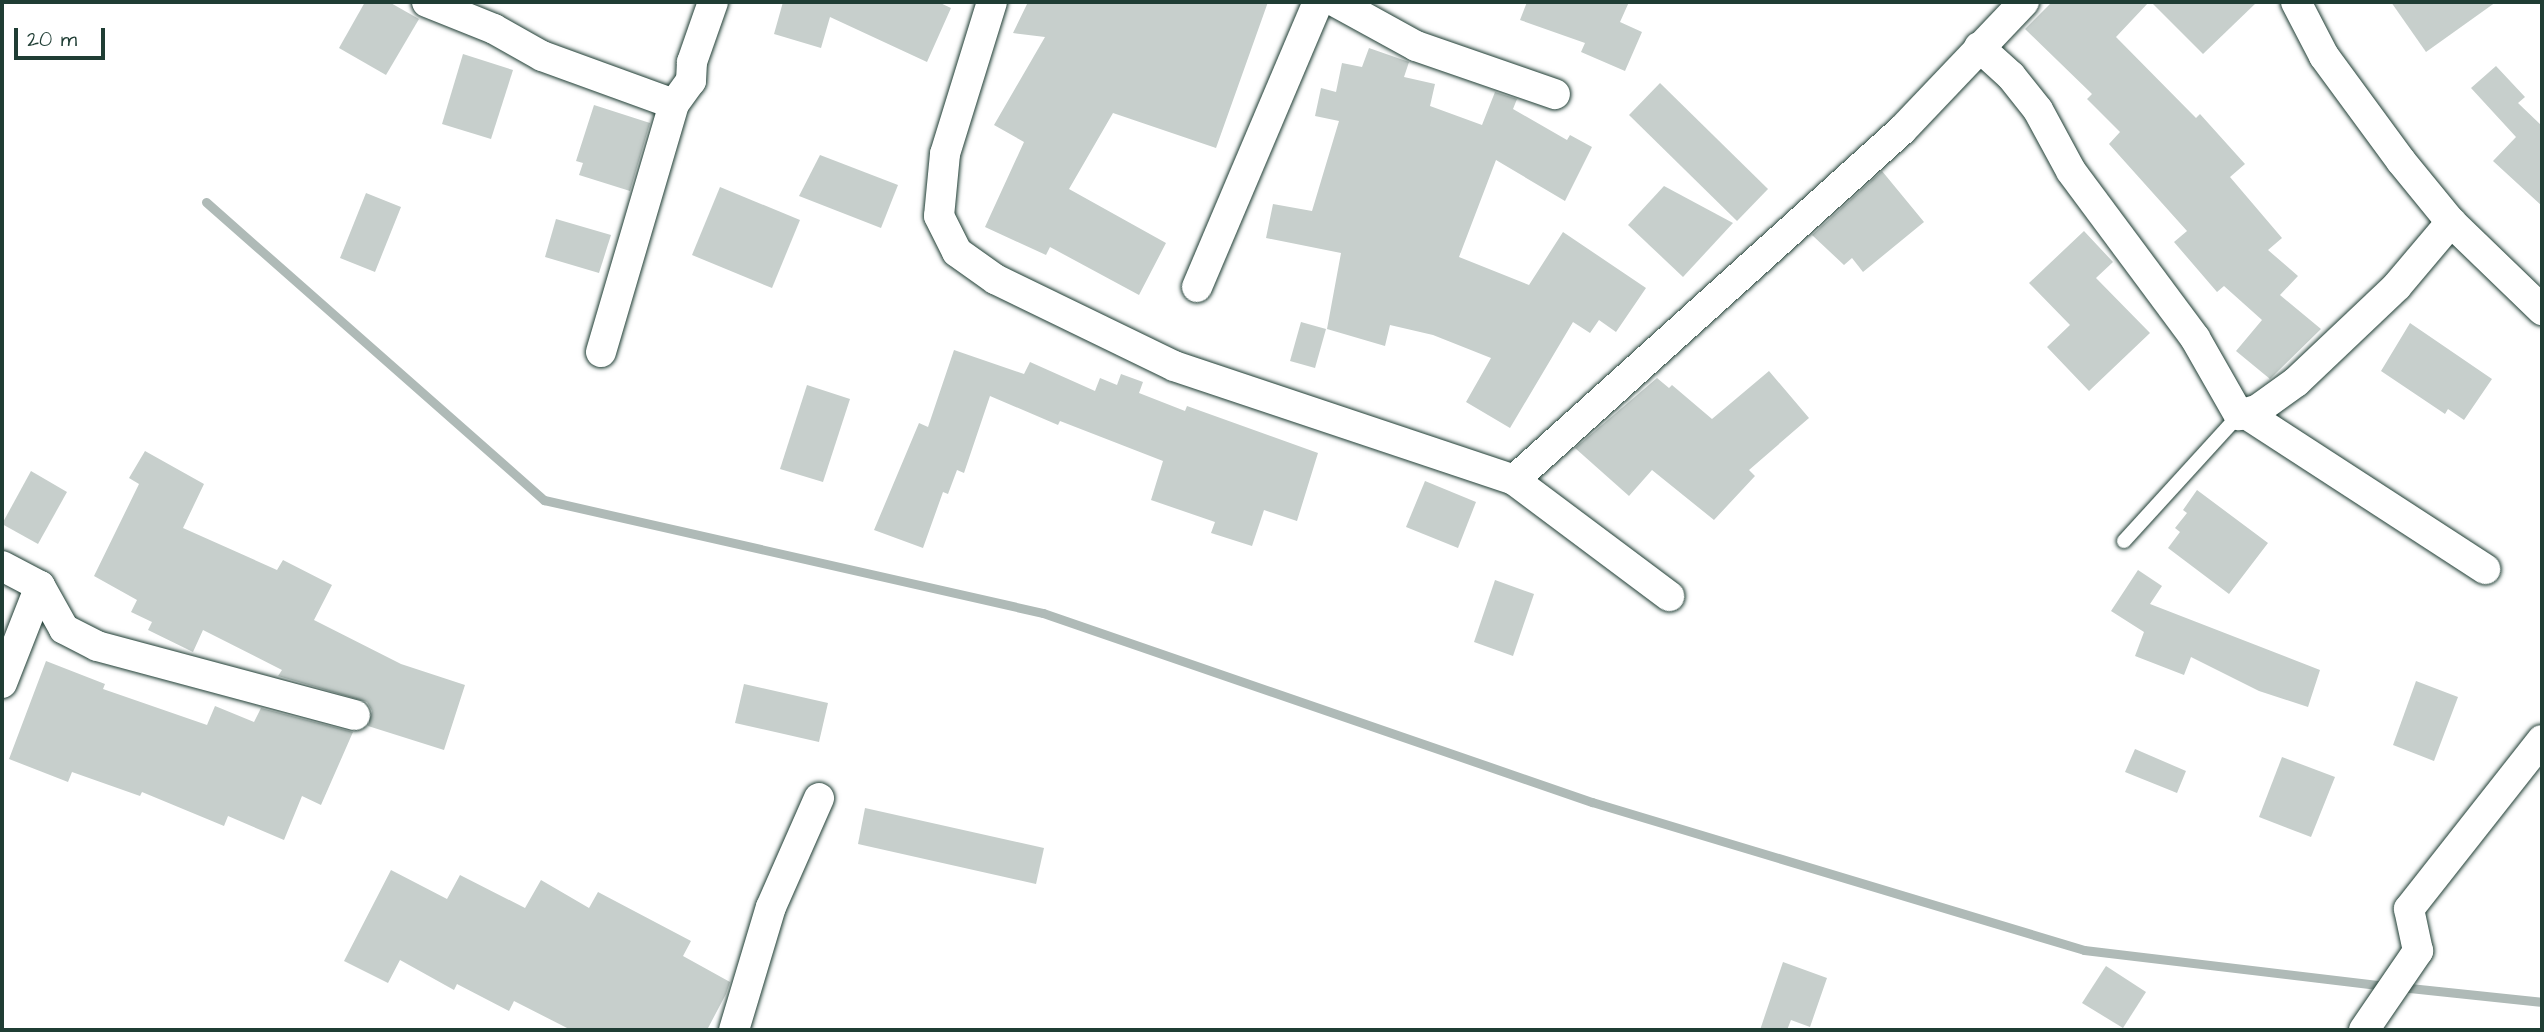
<!DOCTYPE html>
<style>
body{margin:0}
#map{position:relative;width:2544px;height:1032px;overflow:hidden;background:#fff;font-family:"Architects Daughter",sans-serif}
div>[style]{position:absolute}
.stream>*{height:9px;margin:-4.5px;padding:0 4.5px;transform-origin:4.5px;border-radius:4.5px;background:#afbab7}
.building>*{inset:0;background:#c7cfcc}
.roads{filter:drop-shadow(0 0 2px #1f3d34) drop-shadow(0 0 2px #1f3d34)}
.lane>*{height:14px;margin:-7px;padding:0 7px;transform-origin:7px;border-radius:7px;background:#fff}
.street>*{height:30px;margin:-15px;padding:0 15px;transform-origin:15px;border-radius:15px;background:#fff}
span{translate:-50% -50%;white-space:nowrap;text-align:center;line-height:1.15;-webkit-text-stroke:7px #fff;paint-order:stroke}
.frame{position:absolute;inset:0;border:4px solid #1f3d34;pointer-events:none}
.scale{position:absolute;left:14px;top:28px;width:91px;height:32px;box-sizing:border-box;border:4px solid #1f3d34;border-top:0;padding-left:9px;font-size:21px;line-height:24px;white-space:nowrap;color:#1f3d34;-webkit-text-stroke:5px #fff;paint-order:stroke}
</style>
<div id="map">
<div class="stream">
<i style="left:206px;top:202px;width:451px;rotate:41.4deg"></i>
<i style="left:544px;top:500px;width:512px;rotate:12.76deg"></i>
<i style="left:1043px;top:613px;width:581px;rotate:19deg"></i>
<i style="left:1592px;top:802px;width:514px;rotate:16.74deg"></i>
<i style="left:2084px;top:950px;width:304px;rotate:6.8deg"></i>
<i style="left:2400px;top:987px;width:143px;rotate:6deg"></i>
</div>
<div class="building">
<i style="clip-path:polygon(365px 2px,389px 2px,419px 19px,386px 75px,339px 48px)"></i>
<i style="clip-path:polygon(783px 2px,938px 2px,951px 8px,927px 62px,830px 17px,821px 48px,774px 34px)"></i>
<i style="clip-path:polygon(1028px 2px,1268px 2px,1216px 148px,1113px 113px,1069px 189px,1166px 243px,1139px 295px,1050px 247px,1046px 255px,985px 227px,1024px 142px,994px 125px,1045px 37px,1013px 33px)"></i>
<i style="clip-path:polygon(1527px 2px,1629px 2px,1620px 22px,1642px 32px,1625px 71px,1581px 52px,1585px 43px,1520px 20px)"></i>
<i style="clip-path:polygon(2052px 2px,2149px 2px,2116px 37px,2196px 118px,2200px 114px,2245px 164px,2230px 177px,2282px 238px,2268px 250px,2298px 276px,2280px 295px,2321px 329px,2270px 379px,2236px 351px,2262px 320px,2224px 286px,2217px 292px,2174px 242px,2187px 231px,2109px 144px,2120px 132px,2087px 99px,2092px 94px,2025px 29px)"></i>
<i style="clip-path:polygon(2151px 2px,2257px 2px,2203px 54px)"></i>
<i style="clip-path:polygon(2391px 2px,2496px 2px,2426px 52px)"></i>
<i style="clip-path:polygon(1369px 48px,1409px 62px,1404px 77px,1435px 84px,1430px 106px,1482px 125px,1495px 92px,1517px 99px,1513px 109px,1567px 140px,1570px 135px,1592px 147px,1565px 201px,1496px 160px,1459px 257px,1529px 285px,1563px 232px,1646px 288px,1616px 332px,1599px 320px,1590px 333px,1573px 322px,1510px 428px,1466px 402px,1491px 358px,1433px 335px,1390px 325px,1385px 346px,1327px 329px,1341px 253px,1266px 238px,1273px 204px,1312px 211px,1339px 121px,1315px 116px,1321px 88px,1336px 92px,1342px 63px,1362px 67px)"></i>
<i style="clip-path:polygon(463px 54px,513px 70px,491px 139px,442px 124px)"></i>
<i style="clip-path:polygon(2496px 66px,2525px 97px,2518px 103px,2542px 126px,2542px 206px,2493px 161px,2516px 137px,2471px 88px)"></i>
<i style="clip-path:polygon(1660px 83px,1768px 189px,1737px 221px,1629px 115px)"></i>
<i style="clip-path:polygon(594px 105px,650px 123px,630px 191px,579px 175px,583px 163px,576px 161px)"></i>
<i style="clip-path:polygon(820px 155px,898px 185px,881px 228px,799px 196px)"></i>
<i style="clip-path:polygon(1882px 171px,1924px 222px,1863px 272px,1852px 258px,1844px 265px,1812px 235px)"></i>
<i style="clip-path:polygon(1664px 186px,1733px 223px,1683px 277px,1628px 225px)"></i>
<i style="clip-path:polygon(720px 187px,800px 220px,772px 288px,692px 255px)"></i>
<i style="clip-path:polygon(366px 193px,401px 207px,375px 272px,340px 258px)"></i>
<i style="clip-path:polygon(556px 219px,611px 235px,599px 273px,545px 257px)"></i>
<i style="clip-path:polygon(2084px 231px,2113px 262px,2096px 278px,2150px 333px,2089px 391px,2047px 347px,2070px 325px,2029px 283px)"></i>
<i style="clip-path:polygon(1301px 322px,1326px 329px,1315px 368px,1290px 361px)"></i>
<i style="clip-path:polygon(2410px 323px,2492px 379px,2464px 420px,2448px 409px,2445px 414px,2381px 371px)"></i>
<i style="clip-path:polygon(954px 350px,1024px 374px,1030px 362px,1095px 391px,1100px 378px,1117px 385px,1121px 374px,1143px 382px,1139px 393px,1185px 411px,1187px 406px,1318px 453px,1297px 521px,1264px 510px,1252px 546px,1211px 533px,1215px 522px,1151px 500px,1163px 461px,1060px 421px,1058px 425px,990px 396px,964px 473px,957px 470px,948px 494px,943px 492px,923px 548px,874px 530px,919px 423px,928px 427px)"></i>
<i style="clip-path:polygon(1769px 371px,1809px 418px,1749px 470px,1755px 476px,1714px 520px,1652px 470px,1629px 496px,1575px 448px,1657px 378px,1669px 388px,1672px 385px,1712px 419px)"></i>
<i style="clip-path:polygon(807px 385px,850px 399px,823px 482px,780px 469px)"></i>
<i style="clip-path:polygon(145px 451px,204px 484px,183px 528px,277px 570px,283px 560px,332px 585px,314px 620px,401px 664px,465px 685px,444px 750px,368px 726px,372px 711px,367px 702px,278px 676px,282px 670px,203px 630px,193px 652px,148px 630px,152px 622px,131px 612px,137px 600px,94px 576px,139px 484px,129px 478px)"></i>
<i style="clip-path:polygon(31px 471px,67px 492px,38px 544px,2px 524px)"></i>
<i style="clip-path:polygon(1425px 481px,1476px 502px,1458px 548px,1406px 527px)"></i>
<i style="clip-path:polygon(2197px 490px,2268px 543px,2229px 594px,2168px 548px,2180px 532px,2175px 528px,2187px 513px,2183px 510px)"></i>
<i style="clip-path:polygon(2138px 570px,2162px 586px,2150px 604px,2320px 670px,2308px 707px,2259px 691px,2191px 657px,2184px 675px,2135px 656px,2144px 632px,2111px 611px)"></i>
<i style="clip-path:polygon(1495px 580px,1534px 594px,1513px 656px,1474px 642px)"></i>
<i style="clip-path:polygon(46px 661px,105px 684px,103px 689px,207px 725px,215px 706px,254px 722px,261px 708px,353px 732px,321px 805px,302px 796px,284px 840px,228px 816px,224px 826px,142px 792px,140px 796px,72px 772px,68px 782px,9px 759px)"></i>
<i style="clip-path:polygon(2416px 681px,2458px 697px,2434px 761px,2393px 745px)"></i>
<i style="clip-path:polygon(744px 684px,828px 703px,819px 742px,735px 723px)"></i>
<i style="clip-path:polygon(2135px 749px,2186px 771px,2177px 793px,2125px 772px)"></i>
<i style="clip-path:polygon(2282px 757px,2335px 777px,2311px 837px,2259px 817px)"></i>
<i style="clip-path:polygon(865px 808px,1044px 848px,1036px 884px,858px 844px)"></i>
<i style="clip-path:polygon(391px 870px,447px 899px,460px 875px,525px 908px,541px 880px,589px 908px,598px 892px,691px 941px,683px 956px,730px 982px,726px 994px,707px 1030px,571px 1030px,514px 1001px,509px 1011px,457px 984px,454px 990px,400px 960px,388px 983px,344px 961px)"></i>
<i style="clip-path:polygon(1783px 962px,1827px 978px,1810px 1027px,1791px 1020px,1787px 1030px,1760px 1030px)"></i>
<i style="clip-path:polygon(2106px 966px,2146px 992px,2123px 1028px,2082px 1003px)"></i>
</div>
<div class="roads">
<div class="lane">
<i style="left:2124px;top:541px;width:171px;rotate:-47.6deg"></i>
</div>
<div class="street">
<i style="left:427px;top:2px;width:72px;rotate:21.9deg"></i>
<i style="left:494px;top:29px;width:55px;rotate:29.4deg"></i>
<i style="left:542px;top:56px;width:140px;rotate:20deg"></i>
<i style="left:992px;top:2px;width:159px;rotate:107.2deg"></i>
<i style="left:945px;top:154px;width:62px;rotate:95.5deg"></i>
<i style="left:939px;top:216px;width:40px;rotate:63.4deg"></i>
<i style="left:957px;top:252px;width:47px;rotate:35.4deg"></i>
<i style="left:995px;top:279px;width:199px;rotate:25.9deg"></i>
<i style="left:1174px;top:366px;width:359px;rotate:18.5deg"></i>
<i style="left:1514px;top:480px;width:194px;rotate:36.8deg"></i>
<i style="left:1336px;top:2px;width:91px;rotate:28.8deg"></i>
<i style="left:1416px;top:46px;width:147px;rotate:19.1deg"></i>
<i style="left:2296px;top:2px;width:61px;rotate:62.6deg"></i>
<i style="left:2324px;top:56px;width:130px;rotate:53.7deg"></i>
<i style="left:2401px;top:161px;width:79px;rotate:50.7deg"></i>
<i style="left:2451px;top:222px;width:127px;rotate:44deg"></i>
<i style="left:1979px;top:47px;width:43px;rotate:42.2deg"></i>
<i style="left:2011px;top:76px;width:43px;rotate:51.5deg"></i>
<i style="left:2038px;top:110px;width:69px;rotate:61.6deg"></i>
<i style="left:2071px;top:171px;width:208px;rotate:53.4deg"></i>
<i style="left:2195px;top:338px;width:89px;rotate:60.3deg"></i>
<i style="left:2239px;top:415px;width:19px;rotate:-16deg"></i>
<i style="left:2257px;top:410px;width:48px;rotate:-35.7deg"></i>
<i style="left:2296px;top:382px;width:139px;rotate:-43.5deg"></i>
<i style="left:2397px;top:286px;width:84px;rotate:-49.8deg"></i>
<i style="left:1197px;top:287px;width:310px;rotate:-67deg"></i>
<i style="left:601px;top:352px;width:259px;rotate:-73.6deg"></i>
<i style="left:674px;top:104px;width:29px;rotate:-54deg"></i>
<i style="left:691px;top:81px;width:19px;rotate:-87deg"></i>
<i style="left:692px;top:62px;width:64px;rotate:-70.7deg"></i>
<i style="left:2248px;top:415px;width:283px;rotate:33deg"></i>
<i style="left:1514px;top:480px;width:523px;rotate:-42.05deg"></i>
<i style="left:1902px;top:130px;width:177px;rotate:-46.4deg"></i>
<i style="left:2px;top:566px;width:43px;rotate:27.8deg"></i>
<i style="left:40px;top:586px;width:49px;rotate:60.8deg"></i>
<i style="left:64px;top:629px;width:37px;rotate:27deg"></i>
<i style="left:97px;top:646px;width:267px;rotate:15deg"></i>
<i style="left:2px;top:683px;width:104px;rotate:-68.6deg"></i>
<i style="left:734px;top:1030px;width:128px;rotate:-73.3deg"></i>
<i style="left:771px;top:907px;width:119px;rotate:-66.2deg"></i>
<i style="left:2364px;top:1030px;width:96px;rotate:-55.6deg"></i>
<i style="left:2418px;top:951px;width:43px;rotate:-102.1deg"></i>
<i style="left:2409px;top:909px;width:215px;rotate:-51.8deg"></i>
</div>
</div>
<div class="frame"></div>
<div class="scale">20 m</div>
</div>
